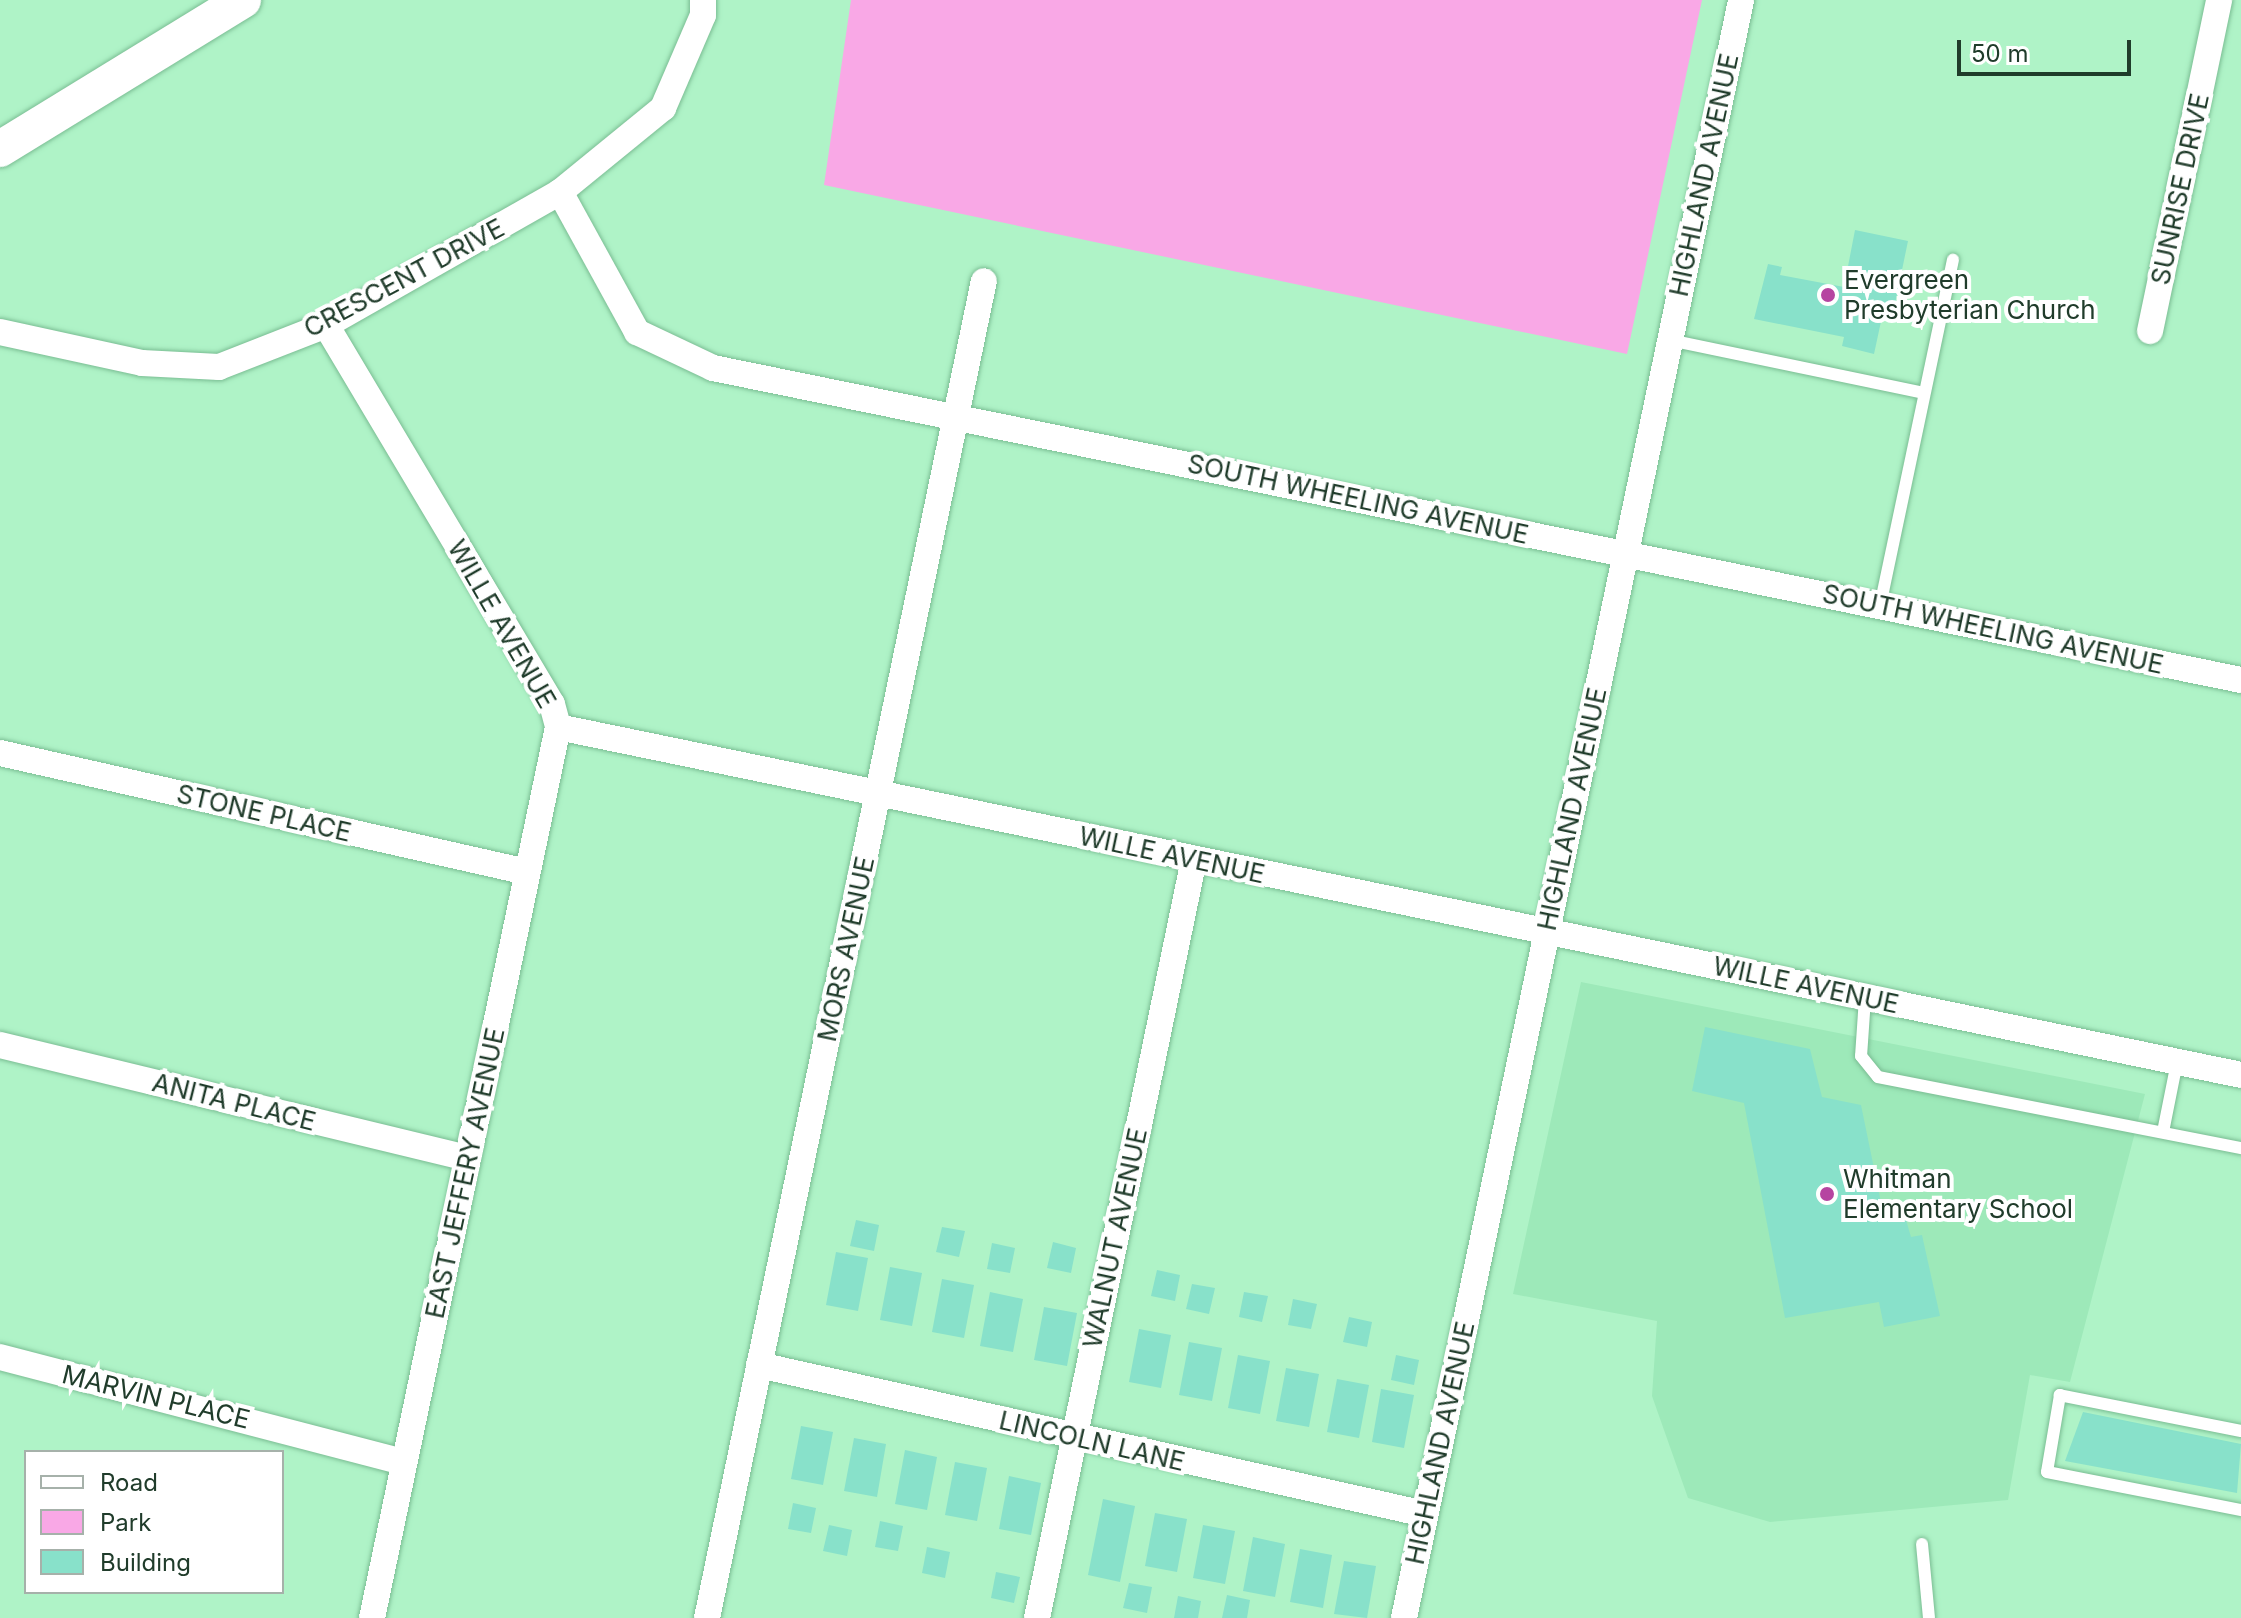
<!DOCTYPE html>
<style>
body{margin:0}
#map{position:relative;width:2241px;height:1618px;overflow:hidden;background:#aff3c7;font-family:Inter,sans-serif}
div>[style]{position:absolute}
.built>*{inset:0;background:#9de9b9}
.green>*{inset:0;background:#f9a8e6}
.building>*{inset:0;background:#88e1ca}
.roads{filter:drop-shadow(0 0 2px #7abd93) drop-shadow(0 0 2px #7abd93)}
.lane>*{height:12px;margin:-6px;padding:0 6px;transform-origin:6px;border-radius:6px;background:#fff}
.street>*{height:26px;margin:-13px;padding:0 13px;transform-origin:13px;border-radius:13px;background:#fff}
.secondary>*{height:36px;margin:-18px;padding:0 18px;transform-origin:18px;border-radius:18px;background:#fff}
.dots>*{width:22px;height:22px;translate:-50% -50%;box-sizing:border-box;border:4px solid #fff;border-radius:50%}
span{translate:-50% -50%;white-space:nowrap;text-align:center;line-height:1.15;-webkit-text-stroke:8px #fff;paint-order:stroke}
.street-label{font-size:26px;color:#203c2b}
.poi-label{font-size:26px;color:#203c2b}
.left{translate:0 -50%;text-align:left}
.legend{position:absolute;left:24px;top:1450px;width:260px;height:144px;box-sizing:border-box;background:#fff;border:2px solid #a6b1aa;margin:0;padding:10px 14px;list-style:none;font-size:24px;color:#203c2b}
.legend li{display:flex;align-items:center;gap:16px;height:40px}
.legend b{width:40px;border:2px solid #a6b1aa}
.scale{position:absolute;left:1957px;top:40px;width:174px;height:36px;box-sizing:border-box;border:4px solid #203c2b;border-top:0;padding-left:10px;font-size:24px;line-height:28px;white-space:nowrap;color:#203c2b;-webkit-text-stroke:6px #fff;paint-order:stroke}
</style>
<div id="map">
<div class="built">
<i style="clip-path:polygon(1581px 982px,2145px 1094px,2070px 1382px,2030px 1375px,2008px 1500px,1770px 1522px,1688px 1498px,1652px 1396px,1657px 1321px,1513px 1294px)"></i>
</div>
<div class="green">
<i style="clip-path:polygon(851px 0,1702px 0,1627px 354px,824px 185px)"></i>
</div>
<div class="building">
<i style="clip-path:polygon(1855px 230px,1908px 241px,1895px 304px,1885px 303px,1874px 354px,1842px 346px,1844px 337px,1754px 319px,1768px 264px,1782px 267px,1780px 275px,1844px 287px)"></i>
<i style="clip-path:polygon(1705px 1027px,1810px 1049px,1822px 1097px,1861px 1105px,1885px 1222px,1906px 1220px,1911px 1237px,1922px 1235px,1940px 1316px,1884px 1327px,1879px 1302px,1785px 1318px,1744px 1103px,1692px 1091px)"></i>
<i style="clip-path:polygon(856px 1220px,879px 1225px,874px 1251px,850px 1246px)"></i>
<i style="clip-path:polygon(942px 1227px,965px 1231px,959px 1257px,936px 1252px)"></i>
<i style="clip-path:polygon(1053px 1242px,1076px 1248px,1071px 1273px,1047px 1268px)"></i>
<i style="clip-path:polygon(992px 1243px,1015px 1248px,1010px 1273px,987px 1269px)"></i>
<i style="clip-path:polygon(836px 1252px,868px 1258px,858px 1311px,826px 1305px)"></i>
<i style="clip-path:polygon(890px 1267px,922px 1273px,912px 1326px,880px 1320px)"></i>
<i style="clip-path:polygon(1157px 1270px,1180px 1275px,1175px 1301px,1151px 1296px)"></i>
<i style="clip-path:polygon(942px 1279px,974px 1285px,964px 1338px,932px 1332px)"></i>
<i style="clip-path:polygon(1192px 1284px,1215px 1288px,1209px 1314px,1186px 1309px)"></i>
<i style="clip-path:polygon(990px 1292px,1023px 1299px,1013px 1352px,980px 1346px)"></i>
<i style="clip-path:polygon(1244px 1292px,1268px 1296px,1262px 1322px,1239px 1317px)"></i>
<i style="clip-path:polygon(1293px 1299px,1317px 1304px,1311px 1329px,1288px 1325px)"></i>
<i style="clip-path:polygon(1044px 1307px,1077px 1313px,1067px 1366px,1034px 1360px)"></i>
<i style="clip-path:polygon(1349px 1317px,1372px 1322px,1367px 1347px,1343px 1342px)"></i>
<i style="clip-path:polygon(1139px 1329px,1171px 1335px,1161px 1388px,1129px 1382px)"></i>
<i style="clip-path:polygon(1189px 1342px,1222px 1348px,1212px 1401px,1179px 1395px)"></i>
<i style="clip-path:polygon(1238px 1355px,1270px 1361px,1260px 1414px,1228px 1408px)"></i>
<i style="clip-path:polygon(1396px 1355px,1419px 1360px,1414px 1385px,1391px 1380px)"></i>
<i style="clip-path:polygon(1286px 1368px,1319px 1374px,1309px 1427px,1276px 1421px)"></i>
<i style="clip-path:polygon(1337px 1379px,1369px 1385px,1359px 1438px,1327px 1432px)"></i>
<i style="clip-path:polygon(1381px 1389px,1414px 1395px,1404px 1448px,1372px 1442px)"></i>
<i style="clip-path:polygon(2083px 1412px,2241px 1444px,2237px 1493px,2065px 1461px)"></i>
<i style="clip-path:polygon(801px 1426px,833px 1432px,823px 1485px,791px 1479px)"></i>
<i style="clip-path:polygon(854px 1438px,886px 1444px,877px 1497px,844px 1491px)"></i>
<i style="clip-path:polygon(905px 1450px,937px 1457px,927px 1510px,895px 1504px)"></i>
<i style="clip-path:polygon(955px 1462px,987px 1468px,977px 1521px,945px 1515px)"></i>
<i style="clip-path:polygon(1009px 1476px,1041px 1483px,1031px 1535px,999px 1529px)"></i>
<i style="clip-path:polygon(1103px 1499px,1135px 1506px,1120px 1582px,1088px 1575px)"></i>
<i style="clip-path:polygon(793px 1503px,816px 1508px,811px 1533px,788px 1529px)"></i>
<i style="clip-path:polygon(1155px 1513px,1187px 1519px,1177px 1572px,1145px 1566px)"></i>
<i style="clip-path:polygon(880px 1521px,903px 1526px,898px 1551px,875px 1547px)"></i>
<i style="clip-path:polygon(829px 1525px,852px 1530px,847px 1556px,823px 1551px)"></i>
<i style="clip-path:polygon(1203px 1525px,1235px 1531px,1225px 1584px,1193px 1578px)"></i>
<i style="clip-path:polygon(1253px 1537px,1285px 1544px,1275px 1597px,1243px 1591px)"></i>
<i style="clip-path:polygon(927px 1547px,950px 1552px,945px 1578px,922px 1573px)"></i>
<i style="clip-path:polygon(1300px 1549px,1332px 1555px,1323px 1608px,1290px 1602px)"></i>
<i style="clip-path:polygon(1344px 1561px,1376px 1566px,1367px 1618px,1334px 1614px)"></i>
<i style="clip-path:polygon(996px 1572px,1020px 1577px,1014px 1603px,991px 1598px)"></i>
<i style="clip-path:polygon(1129px 1583px,1152px 1587px,1147px 1613px,1123px 1608px)"></i>
<i style="clip-path:polygon(1227px 1595px,1250px 1600px,1247px 1618px,1222px 1618px)"></i>
<i style="clip-path:polygon(1178px 1596px,1201px 1601px,1198px 1618px,1174px 1618px)"></i>
</div>
<div class="roads">
<div class="lane">
<i style="left:1670px;top:340px;width:258px;rotate:11.8deg"></i>
<i style="left:1880px;top:606px;width:354px;rotate:-78.1deg"></i>
<i style="left:1865px;top:998px;width:58px;rotate:93.9deg"></i>
<i style="left:1861px;top:1056px;width:27px;rotate:51deg"></i>
<i style="left:1878px;top:1077px;width:370px;rotate:11.1deg"></i>
<i style="left:2163px;top:1132px;width:71px;rotate:-78.7deg"></i>
<i style="left:2241px;top:1431px;width:185px;rotate:-168.8deg"></i>
<i style="left:2060px;top:1395px;width:78px;rotate:99.6deg"></i>
<i style="left:2047px;top:1472px;width:198px;rotate:11.1deg"></i>
<i style="left:1922px;top:1544px;width:74px;rotate:84.6deg"></i>
</div>
<div class="street">
<i style="left:560px;top:192px;width:160px;rotate:61.2deg"></i>
<i style="left:637px;top:332px;width:84px;rotate:25.3deg"></i>
<i style="left:713px;top:368px;width:1560px;rotate:11.54deg"></i>
<i style="left:326px;top:325px;width:441px;rotate:59.2deg"></i>
<i style="left:552px;top:704px;width:24px;rotate:75deg"></i>
<i style="left:558px;top:727px;width:910px;rotate:101.79deg"></i>
<i style="left:2150px;top:331px;width:338px;rotate:-78.2deg"></i>
<i style="left:0;top:332px;width:145px;rotate:12.3deg"></i>
<i style="left:142px;top:363px;width:77px;rotate:3deg"></i>
<i style="left:219px;top:367px;width:115px;rotate:-21.4deg"></i>
<i style="left:326px;top:325px;width:269px;rotate:-29.6deg"></i>
<i style="left:560px;top:192px;width:133px;rotate:-39.2deg"></i>
<i style="left:663px;top:108px;width:101px;rotate:-66.7deg"></i>
<i style="left:703px;top:15px;width:15px;rotate:-90deg"></i>
<i style="left:558px;top:727px;width:1719px;rotate:11.68deg"></i>
<i style="left:0;top:753px;width:540px;rotate:12.72deg"></i>
<i style="left:0;top:1045px;width:481px;rotate:13.6deg"></i>
<i style="left:0;top:1357px;width:417px;rotate:14.6deg"></i>
<i style="left:759px;top:1365px;width:682px;rotate:12.61deg"></i>
<i style="left:707px;top:1618px;width:1365px;rotate:-78.3deg"></i>
<i style="left:1037px;top:1618px;width:775px;rotate:-78.31deg"></i>
<i style="left:1404px;top:1618px;width:1653px;rotate:-78.23deg"></i>
</div>
<div class="secondary">
<i style="left:0;top:149px;width:285px;rotate:-31.5deg"></i>
</div>
</div>
<div class="dots">
<i style="left:1828px;top:295px;background:#b645a1"></i>
<i style="left:1827px;top:1194px;background:#b645a1"></i>
</div>
<div class="street-label">
<span style="left:1704px;top:175px;rotate:-78deg">HIGHLAND AVENUE</span>
<span style="left:2180px;top:189px;rotate:-78deg">SUNRISE DRIVE</span>
<span style="left:404px;top:278px;rotate:-28deg">CRESCENT DRIVE</span>
<span style="left:1358px;top:499px;rotate:12deg">SOUTH WHEELING AVENUE</span>
<span style="left:502px;top:624px;rotate:60deg">WILLE AVENUE</span>
<span style="left:1993px;top:629px;rotate:12deg">SOUTH WHEELING AVENUE</span>
<span style="left:1572px;top:809px;rotate:-78deg">HIGHLAND AVENUE</span>
<span style="left:264px;top:813px;rotate:13deg">STONE PLACE</span>
<span style="left:1172px;top:855px;rotate:12deg">WILLE AVENUE</span>
<span style="left:846px;top:949px;rotate:-78deg">MORS AVENUE</span>
<span style="left:1806px;top:985px;rotate:12deg">WILLE AVENUE</span>
<span style="left:234px;top:1102px;rotate:14deg">ANITA PLACE</span>
<span style="left:465px;top:1173px;rotate:-78deg">EAST JEFFERY AVENUE</span>
<span style="left:1115px;top:1238px;rotate:-78deg">WALNUT AVENUE</span>
<span style="left:156px;top:1397px;rotate:14deg">MARVIN PLACE</span>
<span style="left:1092px;top:1441px;rotate:13deg">LINCOLN LANE</span>
<span style="left:1440px;top:1443px;rotate:-78deg">HIGHLAND AVENUE</span>
</div>
<div class="poi-label">
<span class="left" style="left:1844px;top:295px">Evergreen<br>Presbyterian Church</span>
<span class="left" style="left:1843px;top:1194px">Whitman<br>Elementary School</span>
</div>
<ul class="legend">
<li><b style="height:10px;background:#fff"></b>Road</li>
<li><b style="height:22px;background:#f9a8e6"></b>Park</li>
<li><b style="height:22px;background:#88e1ca"></b>Building</li>
</ul>
<div class="scale">50 m</div>
</div>
